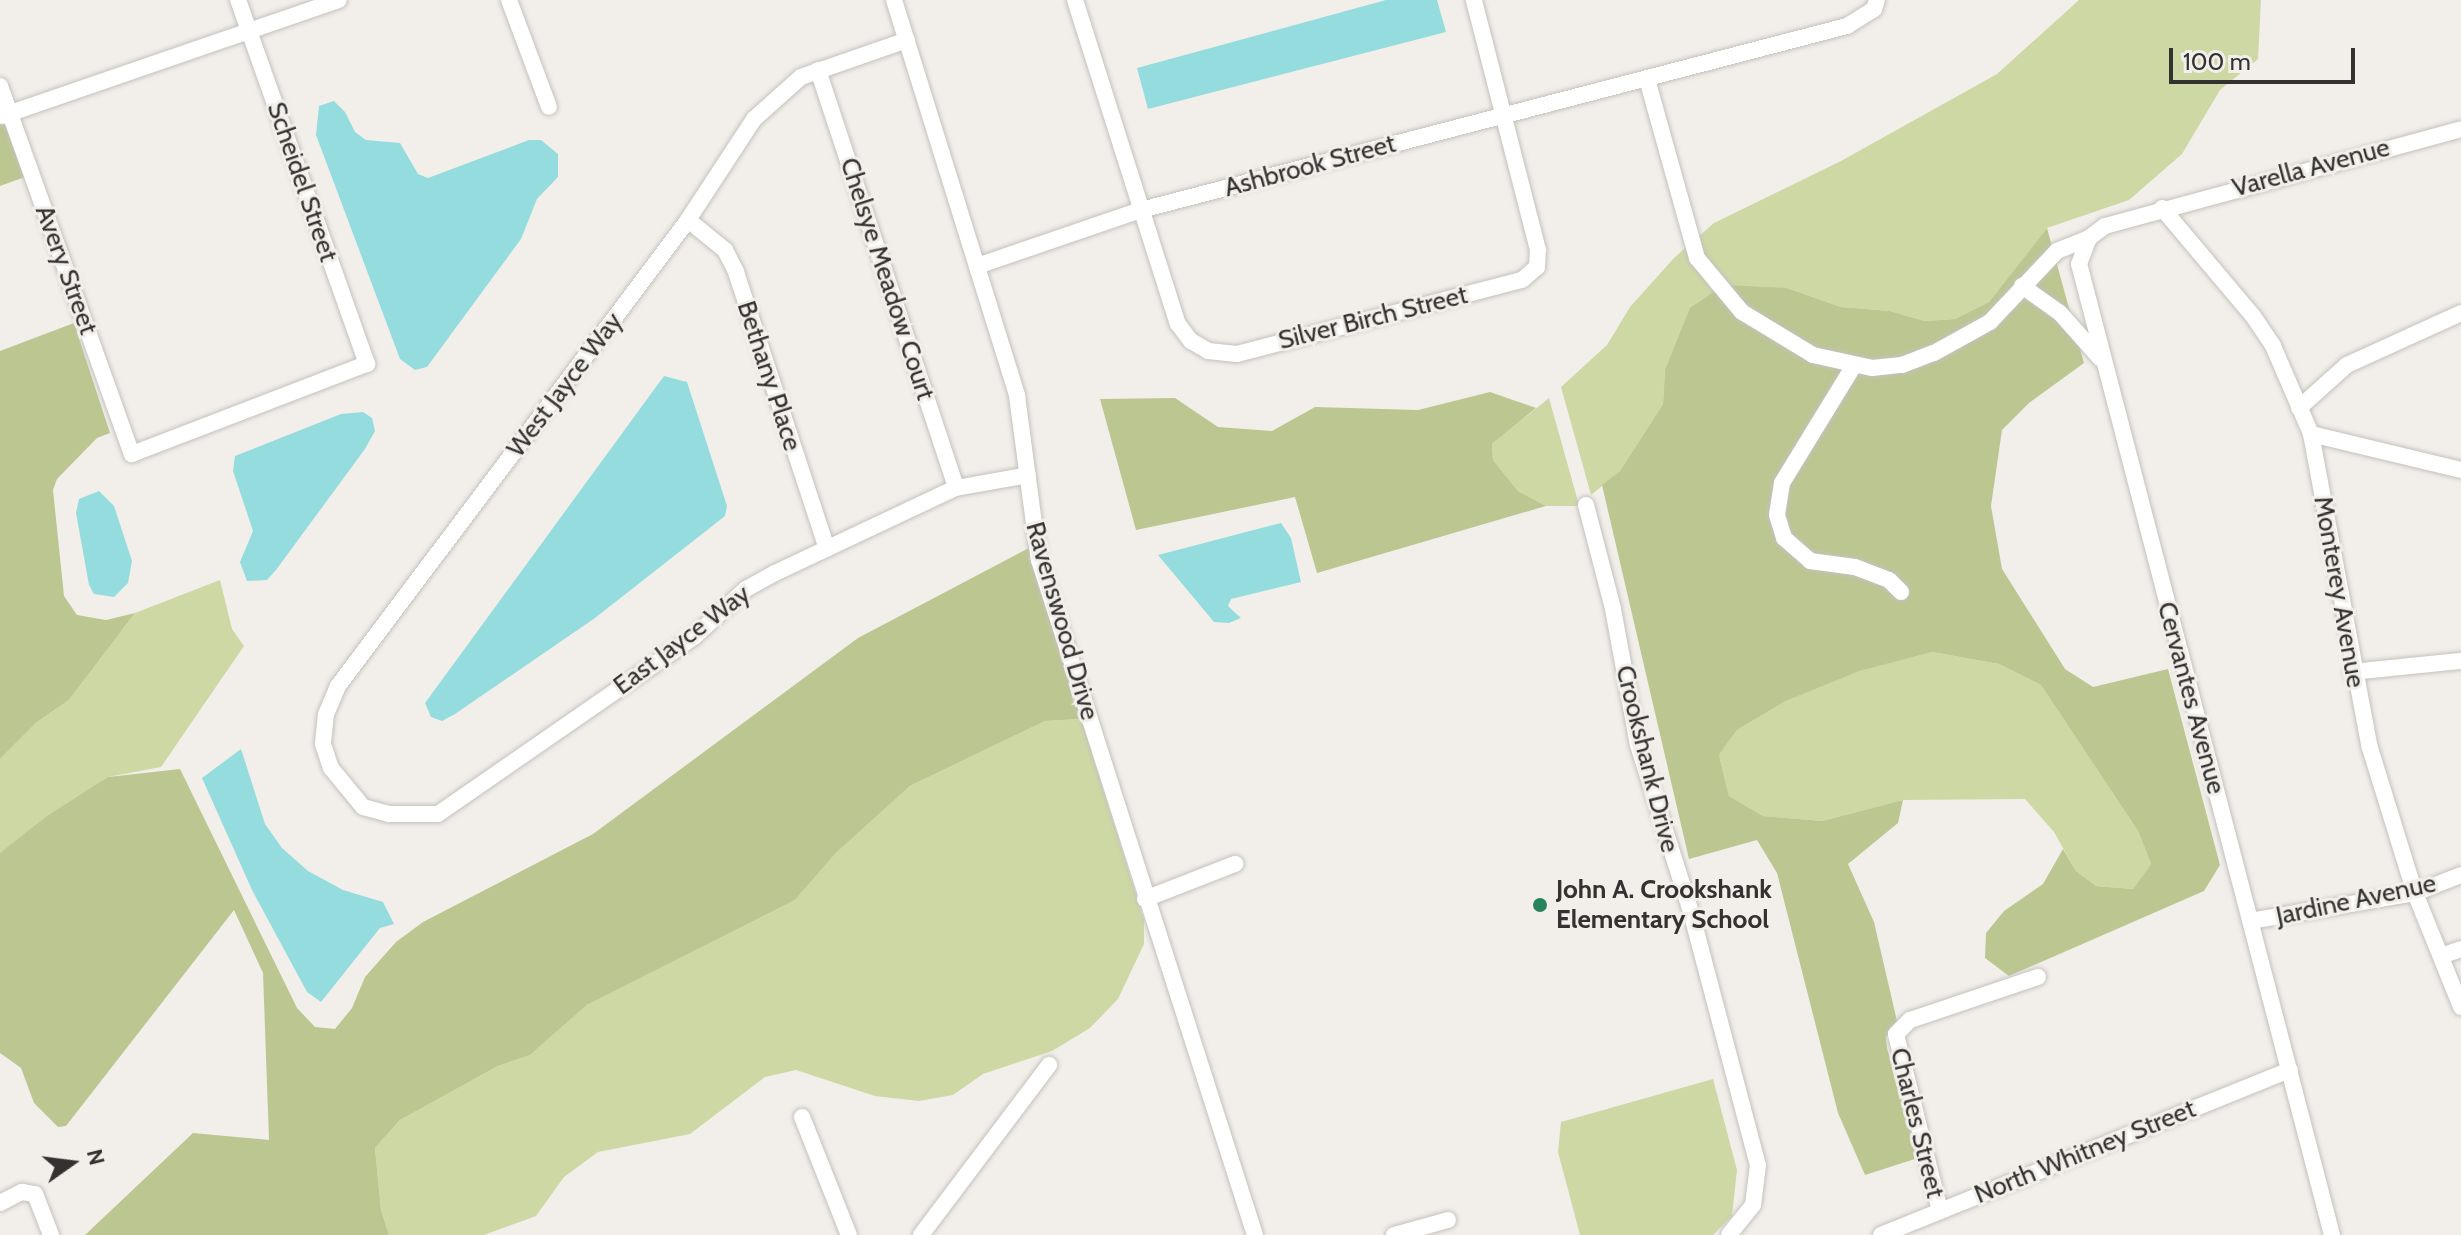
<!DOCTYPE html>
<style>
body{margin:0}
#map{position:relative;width:2461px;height:1235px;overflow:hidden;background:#f2efeb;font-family:Cabin,sans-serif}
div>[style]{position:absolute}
.green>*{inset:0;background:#ced8a5}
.forest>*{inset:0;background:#bcc691}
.water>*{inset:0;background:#94dcde}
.roads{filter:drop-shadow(0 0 2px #c4c1bd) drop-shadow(0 0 2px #c4c1bd)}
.minor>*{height:16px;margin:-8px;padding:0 8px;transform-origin:8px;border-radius:8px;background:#fff}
.dots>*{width:22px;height:22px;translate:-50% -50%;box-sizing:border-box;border:4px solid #f2efeb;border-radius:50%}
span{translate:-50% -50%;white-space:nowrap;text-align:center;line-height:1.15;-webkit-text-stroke:6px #f2efeb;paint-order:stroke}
.street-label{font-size:26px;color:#333231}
.poi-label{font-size:26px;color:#333231;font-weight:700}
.left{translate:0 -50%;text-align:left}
.north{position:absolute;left:32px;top:1123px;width:80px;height:80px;-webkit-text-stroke:6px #f2efeb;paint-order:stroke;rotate:76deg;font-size:22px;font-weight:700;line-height:32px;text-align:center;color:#333231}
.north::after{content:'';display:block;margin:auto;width:28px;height:36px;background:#333231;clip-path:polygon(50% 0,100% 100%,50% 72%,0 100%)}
.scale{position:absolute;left:2169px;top:48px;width:186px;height:36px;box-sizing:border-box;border:4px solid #333231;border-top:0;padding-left:10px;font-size:24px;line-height:28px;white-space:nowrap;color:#333231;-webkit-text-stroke:6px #f2efeb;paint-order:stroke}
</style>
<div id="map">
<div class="green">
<i style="clip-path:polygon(2079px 0,2261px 0,2258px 59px,2220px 90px,2182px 154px,2129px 200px,2047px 228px,1989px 302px,1955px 319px,1925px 321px,1890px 311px,1841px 307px,1787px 288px,1665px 370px,1663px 404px,1620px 471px,1591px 495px,1561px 387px,1607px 345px,1630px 307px,1674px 258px,1714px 223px,1841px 161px,1997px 74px)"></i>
<i style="clip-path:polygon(1549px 398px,1579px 505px,1578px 506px,1546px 506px,1518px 491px,1493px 460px,1492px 444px)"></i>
<i style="clip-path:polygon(220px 580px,232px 629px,244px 646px,161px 767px,108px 777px,0 853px,0 759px,37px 722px,69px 700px,135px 613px)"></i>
<i style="clip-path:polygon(1932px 652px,1999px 664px,2041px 685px,2138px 831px,2151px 864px,2133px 889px,2096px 886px,2076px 871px,2054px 832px,2025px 799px,1903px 800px,1822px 821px,1763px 816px,1729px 796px,1719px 755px,1737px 730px,1786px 701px,1859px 670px)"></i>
<i style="clip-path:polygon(1081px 719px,1144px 920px,1144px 944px,1118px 999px,1090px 1028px,1052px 1051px,983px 1074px,953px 1095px,919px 1101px,875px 1096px,796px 1070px,765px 1077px,690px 1134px,598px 1152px,564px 1177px,536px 1216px,484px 1235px,389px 1235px,381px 1210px,375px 1148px,400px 1120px,498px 1066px,530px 1055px,587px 1005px,795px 900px,836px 853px,910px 786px,1045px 721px)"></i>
<i style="clip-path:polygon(1713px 1079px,1737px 1170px,1732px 1216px,1713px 1235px,1580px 1235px,1558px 1152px,1561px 1122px)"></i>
</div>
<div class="forest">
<i style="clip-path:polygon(5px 121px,25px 177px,0 186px,0 123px)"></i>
<i style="clip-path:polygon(2047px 228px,2084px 363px,2029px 403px,2002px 430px,1991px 506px,2002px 569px,2065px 669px,2093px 687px,2168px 669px,2220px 865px,2204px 891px,2009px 976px,1985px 958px,1986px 933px,2004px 911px,2043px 884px,2063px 849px,2076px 871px,2096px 886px,2133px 889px,2151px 864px,2138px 831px,2041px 685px,1999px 664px,1932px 652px,1859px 671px,1786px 701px,1737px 730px,1719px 755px,1729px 796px,1763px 816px,1822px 821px,1903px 800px,1898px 823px,1848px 864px,1874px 922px,1897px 1021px,1886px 1037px,1887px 1048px,1918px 1158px,1865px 1175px,1838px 1113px,1777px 873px,1757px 840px,1689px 859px,1602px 485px,1620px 471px,1663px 404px,1665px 370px,1690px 308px,1724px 285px,1787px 288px,1841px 307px,1890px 311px,1925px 321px,1955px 319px,1989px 302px)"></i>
<i style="clip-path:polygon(74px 323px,110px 433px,97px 438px,57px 479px,53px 490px,64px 596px,77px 615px,106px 620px,135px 613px,69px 700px,37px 722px,0 759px,0 351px)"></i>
<i style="clip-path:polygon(1490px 392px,1536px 408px,1492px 444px,1493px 460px,1518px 491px,1546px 506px,1317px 573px,1295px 497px,1136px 530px,1100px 399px,1175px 398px,1218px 427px,1272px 431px,1315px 407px,1418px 410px)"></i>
<i style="clip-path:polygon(1029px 548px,1081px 719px,1045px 721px,910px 786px,836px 853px,795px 900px,587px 1005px,530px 1055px,498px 1066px,400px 1120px,375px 1148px,381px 1210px,389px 1235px,85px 1235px,193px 1133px,269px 1140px,263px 973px,234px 910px,66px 1126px,58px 1127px,34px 1103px,21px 1068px,0 1053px,0 853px,47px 816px,108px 777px,180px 769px,297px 1008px,315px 1027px,335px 1029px,352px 1008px,365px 977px,396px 942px,423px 922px,593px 834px,858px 638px)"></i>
</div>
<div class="water">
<i style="clip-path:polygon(1386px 0,1437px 0,1446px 32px,1148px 109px,1137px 68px)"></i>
<i style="clip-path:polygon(334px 101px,345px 112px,355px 132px,366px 140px,400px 143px,418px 174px,428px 178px,529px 140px,541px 140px,558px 154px,558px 177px,537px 199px,521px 239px,427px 367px,415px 370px,400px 359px,316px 135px,319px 106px)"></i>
<i style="clip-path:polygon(664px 376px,687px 382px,727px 506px,725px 516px,595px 618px,455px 714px,442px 721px,431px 717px,425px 703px)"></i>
<i style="clip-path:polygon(363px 412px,372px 418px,375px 431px,365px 449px,276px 570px,267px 580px,247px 581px,240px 562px,253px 531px,233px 471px,235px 456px,341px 414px)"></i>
<i style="clip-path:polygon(99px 491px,114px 506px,132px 561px,128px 583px,114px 597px,94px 594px,89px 585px,76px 513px,79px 499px)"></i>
<i style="clip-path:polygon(1281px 523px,1291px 538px,1301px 582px,1231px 599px,1228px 606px,1241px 618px,1229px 623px,1214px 622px,1158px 555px)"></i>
<i style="clip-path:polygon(241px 749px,265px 824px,282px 848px,308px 871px,343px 890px,383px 902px,394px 924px,380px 928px,321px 1002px,307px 992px,252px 890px,202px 778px)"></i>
</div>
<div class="roads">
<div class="minor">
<i style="left:509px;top:0;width:114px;rotate:69.5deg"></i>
<i style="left:894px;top:0;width:415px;rotate:72.7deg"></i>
<i style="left:1017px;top:396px;width:165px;rotate:82.4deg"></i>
<i style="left:1039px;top:560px;width:709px;rotate:72.26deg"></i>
<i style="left:1075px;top:0;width:340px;rotate:72.4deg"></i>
<i style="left:1178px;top:324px;width:21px;rotate:53deg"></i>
<i style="left:1191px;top:341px;width:20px;rotate:30deg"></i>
<i style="left:1208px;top:351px;width:29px;rotate:6deg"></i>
<i style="left:1237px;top:354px;width:294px;rotate:-14.6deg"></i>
<i style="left:1522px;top:280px;width:20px;rotate:-41deg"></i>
<i style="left:1537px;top:267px;width:17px;rotate:-87deg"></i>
<i style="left:1538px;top:250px;width:258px;rotate:-104.4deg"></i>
<i style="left:907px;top:40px;width:112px;rotate:160.8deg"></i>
<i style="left:801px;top:77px;width:63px;rotate:138.2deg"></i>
<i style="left:754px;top:119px;width:121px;rotate:123.2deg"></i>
<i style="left:688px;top:220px;width:583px;rotate:126.91deg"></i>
<i style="left:338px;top:686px;width:30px;rotate:113deg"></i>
<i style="left:326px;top:714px;width:30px;rotate:96deg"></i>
<i style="left:323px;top:744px;width:25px;rotate:72deg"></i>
<i style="left:331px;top:768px;width:50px;rotate:50.6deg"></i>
<i style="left:363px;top:807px;width:27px;rotate:15deg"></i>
<i style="left:389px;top:814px;width:49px"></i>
<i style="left:438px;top:814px;width:313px;rotate:-34.7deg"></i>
<i style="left:695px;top:636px;width:69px;rotate:-42.7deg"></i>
<i style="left:746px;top:589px;width:33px;rotate:-29deg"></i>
<i style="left:775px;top:573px;width:200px;rotate:-25.2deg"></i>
<i style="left:956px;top:488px;width:73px;rotate:-10.2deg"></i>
<i style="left:818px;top:70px;width:440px;rotate:71.7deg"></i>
<i style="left:1647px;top:79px;width:186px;rotate:74.4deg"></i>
<i style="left:1697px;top:258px;width:70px;rotate:50.2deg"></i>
<i style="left:1742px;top:312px;width:83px;rotate:31.2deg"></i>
<i style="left:1813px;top:355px;width:60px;rotate:12.4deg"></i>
<i style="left:1872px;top:368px;width:30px;rotate:-6deg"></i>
<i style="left:1902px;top:365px;width:34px;rotate:-21deg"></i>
<i style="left:1934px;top:353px;width:64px;rotate:-29deg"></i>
<i style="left:1990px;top:322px;width:98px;rotate:-46.7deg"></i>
<i style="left:2057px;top:251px;width:35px;rotate:-22deg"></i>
<i style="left:0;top:86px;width:391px;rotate:70.3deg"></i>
<i style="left:132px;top:454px;width:252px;rotate:-21deg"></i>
<i style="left:367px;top:364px;width:386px;rotate:-109.5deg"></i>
<i style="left:2px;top:116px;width:356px;rotate:-19deg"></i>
<i style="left:2162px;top:208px;width:141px;rotate:49.9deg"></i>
<i style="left:2253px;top:316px;width:36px;rotate:56deg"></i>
<i style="left:2273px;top:346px;width:96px;rotate:66.6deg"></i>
<i style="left:2311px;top:434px;width:319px;rotate:79.4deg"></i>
<i style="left:2370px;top:748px;width:152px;rotate:72.8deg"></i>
<i style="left:2415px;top:893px;width:123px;rotate:68deg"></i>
<i style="left:688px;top:220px;width:48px;rotate:39deg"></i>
<i style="left:725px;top:250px;width:25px;rotate:63deg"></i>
<i style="left:736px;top:272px;width:291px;rotate:71.8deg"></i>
<i style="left:977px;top:266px;width:173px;rotate:-18.9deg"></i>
<i style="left:1141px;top:210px;width:730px;rotate:-14.61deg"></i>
<i style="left:1847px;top:26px;width:32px;rotate:-32deg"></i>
<i style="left:1874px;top:9px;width:9px;rotate:-72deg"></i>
<i style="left:2022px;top:286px;width:47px;rotate:35.4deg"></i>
<i style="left:2060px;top:313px;width:60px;rotate:48.4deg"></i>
<i style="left:1853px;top:367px;width:136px;rotate:121.5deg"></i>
<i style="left:1782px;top:483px;width:32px;rotate:99deg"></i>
<i style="left:1777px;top:515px;width:24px;rotate:73deg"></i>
<i style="left:1784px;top:538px;width:35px;rotate:41deg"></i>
<i style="left:1810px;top:561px;width:45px;rotate:7.6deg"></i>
<i style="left:1855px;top:567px;width:36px;rotate:21deg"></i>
<i style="left:1889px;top:580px;width:17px;rotate:45deg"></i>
<i style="left:2299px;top:408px;width:64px;rotate:-41.9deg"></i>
<i style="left:2347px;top:365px;width:125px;rotate:-24.5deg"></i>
<i style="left:2311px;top:434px;width:154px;rotate:13.5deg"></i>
<i style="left:1586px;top:505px;width:107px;rotate:75.4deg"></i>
<i style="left:1613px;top:609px;width:138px;rotate:79.6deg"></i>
<i style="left:1638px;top:745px;width:175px;rotate:72.4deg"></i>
<i style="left:1691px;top:912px;width:262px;rotate:75.2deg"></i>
<i style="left:1758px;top:1165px;width:40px;rotate:97.1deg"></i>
<i style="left:1753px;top:1205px;width:38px;rotate:129deg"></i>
<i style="left:2352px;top:672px;width:110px;rotate:-5.8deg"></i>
<i style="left:1145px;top:899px;width:97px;rotate:-21.3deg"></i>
<i style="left:2250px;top:921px;width:167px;rotate:-9.6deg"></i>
<i style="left:2415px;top:893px;width:49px;rotate:-21.4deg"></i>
<i style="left:2441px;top:956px;width:21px;rotate:-19deg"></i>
<i style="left:802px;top:1117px;width:127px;rotate:68.3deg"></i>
<i style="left:0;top:1203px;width:25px;rotate:-27deg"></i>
<i style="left:22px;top:1192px;width:13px;rotate:9deg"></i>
<i style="left:35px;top:1194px;width:44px;rotate:68.7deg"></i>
<i style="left:1940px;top:1211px;width:182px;rotate:-104deg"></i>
<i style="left:1896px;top:1034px;width:20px;rotate:-45deg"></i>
<i style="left:1910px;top:1020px;width:135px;rotate:-18.6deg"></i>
<i style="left:921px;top:1235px;width:213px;rotate:-53deg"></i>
<i style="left:1394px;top:1235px;width:56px;rotate:-15.5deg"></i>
<i style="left:1881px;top:1235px;width:441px;rotate:-22deg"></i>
<i style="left:2332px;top:1235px;width:1003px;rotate:-104.6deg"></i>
<i style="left:2079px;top:264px;width:28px;rotate:-69deg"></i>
<i style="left:2089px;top:238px;width:20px;rotate:-37deg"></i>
<i style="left:2105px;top:226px;width:369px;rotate:-15.2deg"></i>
</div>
</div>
<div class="dots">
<i style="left:1540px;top:905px;background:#27845a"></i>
</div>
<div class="street-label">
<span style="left:1310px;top:166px;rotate:-15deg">Ashbrook Street</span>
<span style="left:2311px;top:168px;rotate:-15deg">Varella Avenue</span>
<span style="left:302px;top:182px;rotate:71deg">Scheidel Street</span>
<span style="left:66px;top:270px;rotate:70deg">Avery Street</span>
<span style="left:887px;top:279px;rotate:72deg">Chelsye Meadow Court</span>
<span style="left:1373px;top:318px;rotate:-14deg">Silver Birch Street</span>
<span style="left:769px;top:376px;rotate:72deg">Bethany Place</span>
<span style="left:565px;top:385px;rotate:-53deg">West Jayce Way</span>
<span style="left:2339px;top:592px;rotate:80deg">Monterey Avenue</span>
<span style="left:1062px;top:621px;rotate:74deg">Ravenswood Drive</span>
<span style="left:682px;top:640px;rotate:-37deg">East Jayce Way</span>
<span style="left:2191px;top:698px;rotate:75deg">Cervantes Avenue</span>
<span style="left:1647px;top:759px;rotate:76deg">Crookshank Drive</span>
<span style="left:2356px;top:900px;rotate:-12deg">Jardine Avenue</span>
<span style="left:1917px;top:1123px;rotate:76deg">Charles Street</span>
<span style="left:2085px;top:1152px;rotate:-22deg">North Whitney Street</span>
</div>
<div class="poi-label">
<span class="left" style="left:1556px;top:905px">John A. Crookshank<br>Elementary School</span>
</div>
<div class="north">N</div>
<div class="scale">100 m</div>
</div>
